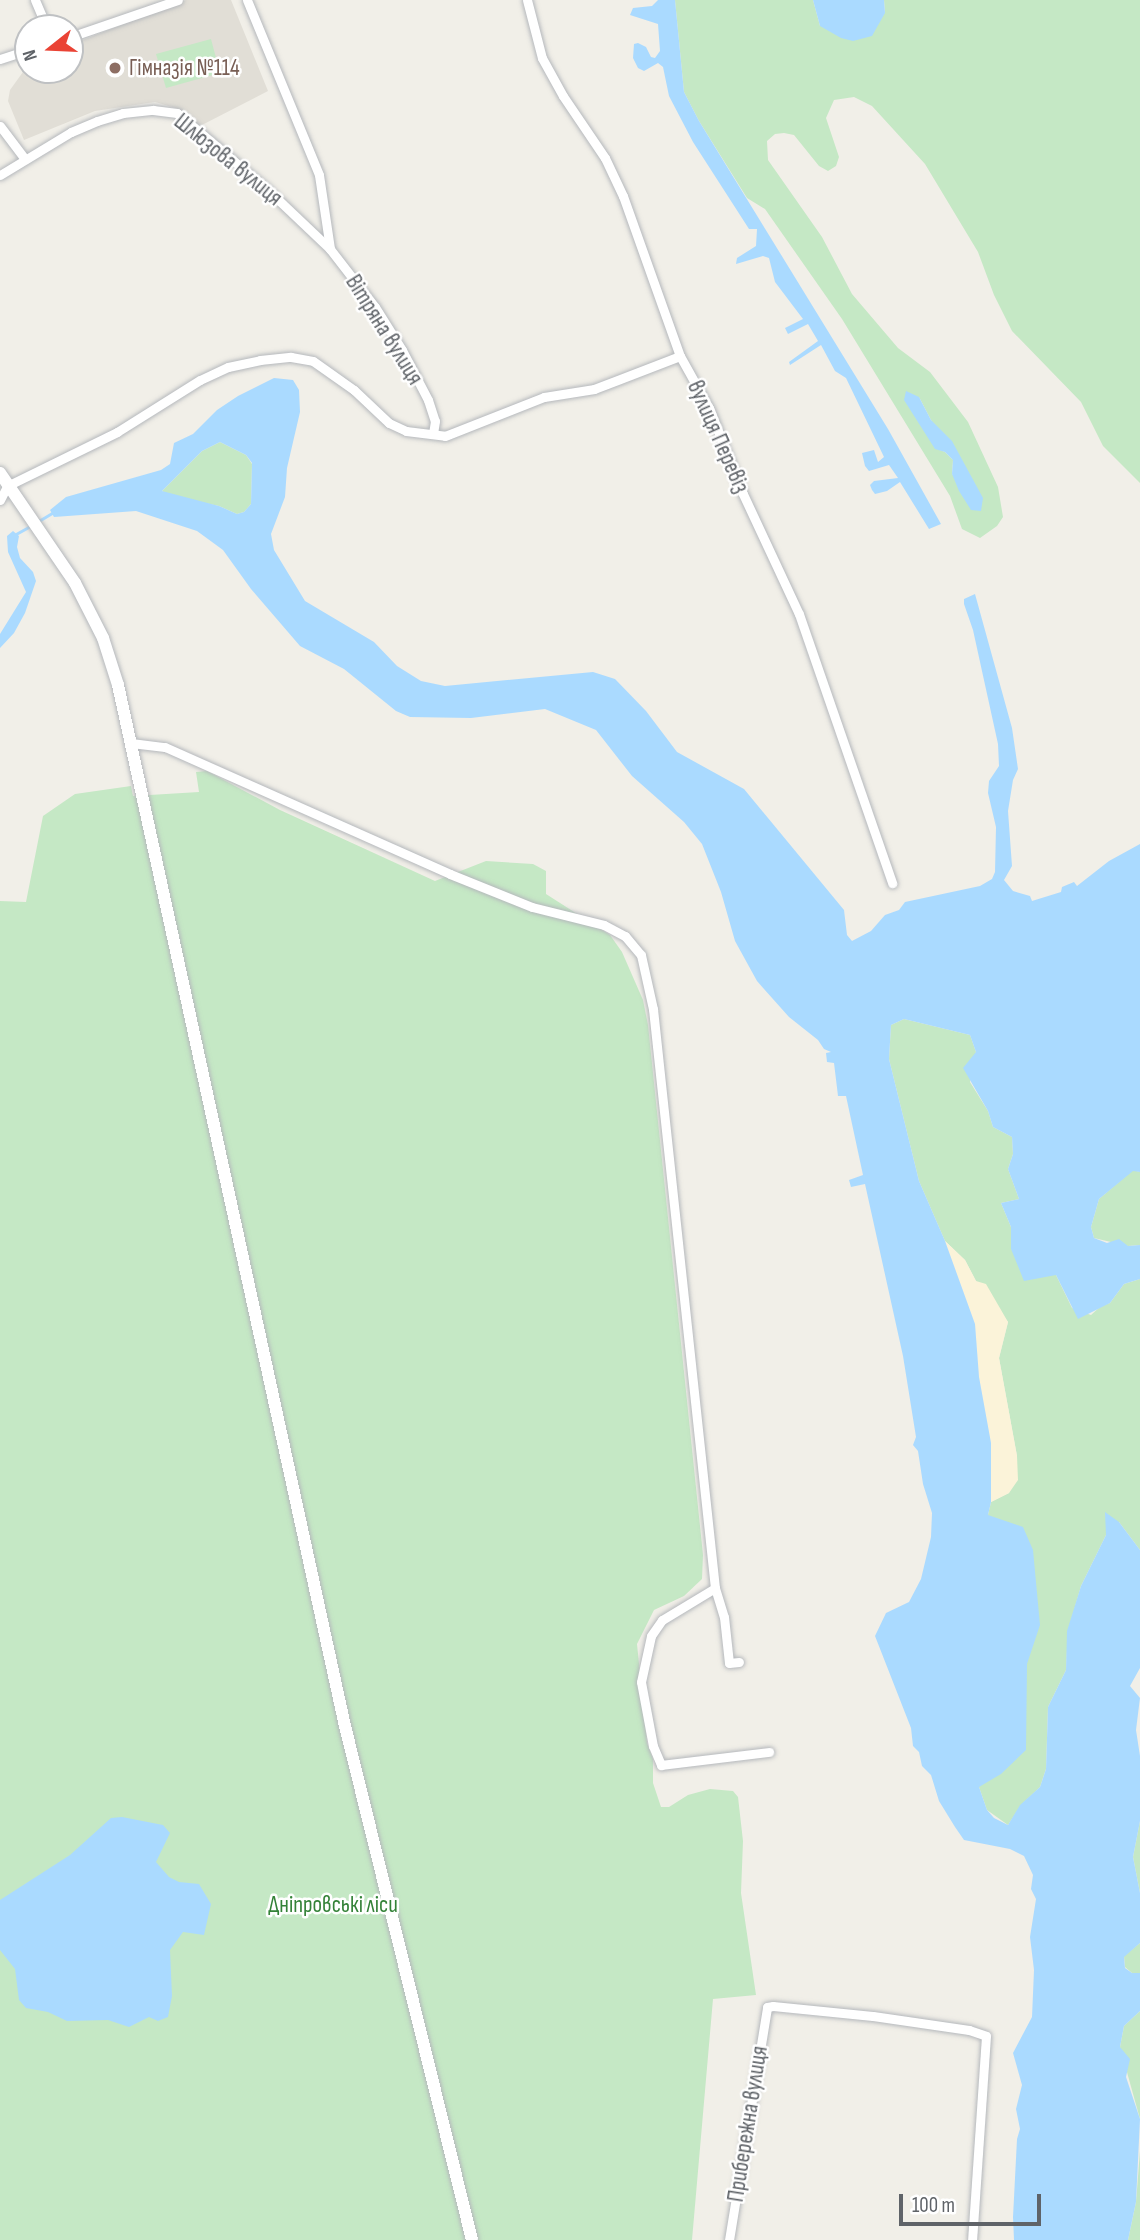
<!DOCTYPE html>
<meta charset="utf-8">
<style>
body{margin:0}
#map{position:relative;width:1140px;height:2240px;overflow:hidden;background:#f1efe8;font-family:"Sofia Sans Condensed",sans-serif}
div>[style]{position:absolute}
.education>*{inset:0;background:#e1ded6}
.green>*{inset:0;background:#c5e8c5}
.sand>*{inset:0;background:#fbf3d9}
.water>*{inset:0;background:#aadaff}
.stream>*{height:2.5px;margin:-1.25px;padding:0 1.25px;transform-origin:1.25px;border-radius:1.25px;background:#aadaff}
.roads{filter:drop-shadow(0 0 2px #b5b8bc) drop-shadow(0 0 2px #b5b8bc)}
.street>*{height:9px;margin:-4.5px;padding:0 4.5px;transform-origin:4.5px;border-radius:4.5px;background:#fff}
.secondary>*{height:12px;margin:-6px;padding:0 6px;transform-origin:6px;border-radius:6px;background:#fff}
.dots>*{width:19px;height:19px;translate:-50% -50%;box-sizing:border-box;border:4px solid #fff;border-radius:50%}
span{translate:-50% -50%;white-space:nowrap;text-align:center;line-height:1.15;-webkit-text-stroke:5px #fff;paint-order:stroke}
.education-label{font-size:23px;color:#785e54}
.left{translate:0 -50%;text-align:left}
.street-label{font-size:23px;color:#5f6368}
.park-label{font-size:23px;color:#348238}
.north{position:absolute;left:14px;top:14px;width:70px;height:70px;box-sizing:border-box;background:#fff;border:2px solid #bfc1c3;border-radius:50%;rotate:252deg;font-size:19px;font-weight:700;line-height:28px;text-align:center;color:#5f6368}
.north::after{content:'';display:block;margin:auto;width:24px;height:32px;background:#ea4335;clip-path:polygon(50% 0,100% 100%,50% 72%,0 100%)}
.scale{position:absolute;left:899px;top:2194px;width:142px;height:32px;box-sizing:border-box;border:4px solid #5f6368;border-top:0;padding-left:9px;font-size:21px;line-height:24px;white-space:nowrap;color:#5f6368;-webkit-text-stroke:5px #fff;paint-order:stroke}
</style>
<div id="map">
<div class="education">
<i style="clip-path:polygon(186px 0,231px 0,268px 91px,200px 126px,179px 109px,155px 102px,95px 111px,24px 140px,8px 101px,10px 90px,28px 65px,28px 70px,70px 70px,70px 45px)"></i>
</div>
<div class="green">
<i style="clip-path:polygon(evenodd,675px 0,813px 0,820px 26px,885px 13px,884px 0,1140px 0,1140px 483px,1103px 446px,1081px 402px,1012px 331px,994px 295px,978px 252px,925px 164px,872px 106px,854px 97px,834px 100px,826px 118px,839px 157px,836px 166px,828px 171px,819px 166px,794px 135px,784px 133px,775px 134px,767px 141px,768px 160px,822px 237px,852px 294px,898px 348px,930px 372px,968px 422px,998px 487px,1003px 517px,997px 526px,980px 538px,962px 529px,950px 496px,842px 319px,765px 209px,747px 198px,699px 121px,684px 92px,675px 0,919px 397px,931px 420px,981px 511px,952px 474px,953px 460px,945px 452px,935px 448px,930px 439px,919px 397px)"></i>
<i style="clip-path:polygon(211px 39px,220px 73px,166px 88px,156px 54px)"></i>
<i style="clip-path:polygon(220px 442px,246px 455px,252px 464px,251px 504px,244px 512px,237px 514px,219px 506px,170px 496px,162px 491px,202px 451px)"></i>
<i style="clip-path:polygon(207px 771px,280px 810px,435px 881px,486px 861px,533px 864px,546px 871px,546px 894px,610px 935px,622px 952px,643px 1000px,648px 1025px,703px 1555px,702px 1579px,684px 1596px,654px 1610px,637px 1644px,647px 1743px,653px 1759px,653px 1783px,661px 1807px,669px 1807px,688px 1795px,710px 1789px,733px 1791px,738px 1797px,743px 1841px,741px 1893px,756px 1995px,713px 1999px,692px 2240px,0 2240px,0 901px,26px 902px,43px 816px,75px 794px,131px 786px,133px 796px,199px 792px,196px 772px)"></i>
<i style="clip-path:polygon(904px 1019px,970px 1035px,976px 1052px,970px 1082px,988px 1111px,993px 1127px,1012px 1137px,1013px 1154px,1008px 1169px,1019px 1199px,1001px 1203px,1011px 1227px,1011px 1249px,1056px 1275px,1072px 1308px,1091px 1315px,1101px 1306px,1110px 1303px,1124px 1284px,1140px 1279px,1140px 1550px,1119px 1522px,1106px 1535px,1081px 1586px,1068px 1631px,1066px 1670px,1048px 1707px,1046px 1769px,1040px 1787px,1021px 1805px,1008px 1825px,987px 1810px,979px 1787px,988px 1515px,991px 1502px,1009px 1493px,1017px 1456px,999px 1358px,1008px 1322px,976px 1281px,965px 1260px,945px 1241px,919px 1181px,889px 1059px,891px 1025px)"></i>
<i style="clip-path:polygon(1133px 1170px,1140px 1172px,1140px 1245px,1128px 1246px,1094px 1238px,1091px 1227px,1099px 1199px)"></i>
<i style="clip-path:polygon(1140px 1821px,1140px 1893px,1133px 1857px)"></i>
<i style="clip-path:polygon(1140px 1943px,1140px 1973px,1132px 1973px,1125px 1967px,1124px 1956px)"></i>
<i style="clip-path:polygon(1140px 2011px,1140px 2119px,1120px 2047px,1124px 2026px)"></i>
<i style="clip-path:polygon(1140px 2151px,1140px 2240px,1128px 2240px,1136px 2202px)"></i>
</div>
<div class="sand">
<i style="clip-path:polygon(945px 1241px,965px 1260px,976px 1281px,986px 1284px,1008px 1322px,999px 1358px,1017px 1456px,1018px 1480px,1009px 1493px,991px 1502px,991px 1443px,979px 1377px,975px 1324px)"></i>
</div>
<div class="water">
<i style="clip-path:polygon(658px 0,675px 0,684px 92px,699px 121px,888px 429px,941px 524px,929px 529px,900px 482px,887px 491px,875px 494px,872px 490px,870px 485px,874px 481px,898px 478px,889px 465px,869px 471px,865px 466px,862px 453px,874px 450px,878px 462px,884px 457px,846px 378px,835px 371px,821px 345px,790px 365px,789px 362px,818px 341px,808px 324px,788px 334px,785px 328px,803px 319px,775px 282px,769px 258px,763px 256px,736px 264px,737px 258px,756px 246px,757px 229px,749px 229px,693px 142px,669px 96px,663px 67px,658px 63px,644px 71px,638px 68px,633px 58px,634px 44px,638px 43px,646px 47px,651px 57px,655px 58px,660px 51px,658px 24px,630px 15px,633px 8px,652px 6px)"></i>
<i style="clip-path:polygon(813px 0,884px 0,885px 13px,872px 36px,853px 41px,841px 38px,820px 26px)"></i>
<i style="clip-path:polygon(evenodd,274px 378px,293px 380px,299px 390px,300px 412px,287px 468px,285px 497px,271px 534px,274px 550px,305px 601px,374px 642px,397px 666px,421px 681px,445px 686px,593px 672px,615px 679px,646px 711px,677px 752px,744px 789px,844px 910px,847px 935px,852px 941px,871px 931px,885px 915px,899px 910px,905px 902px,980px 886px,992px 879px,995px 872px,996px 827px,988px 793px,989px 781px,999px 766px,998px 744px,973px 630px,964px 604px,964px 599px,975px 594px,1012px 728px,1018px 769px,1013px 780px,1008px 811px,1012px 866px,1004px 880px,1013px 891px,1030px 896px,1032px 901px,1061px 892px,1062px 887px,1074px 882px,1077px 886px,1109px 861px,1140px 844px,1140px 1172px,1133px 1171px,1099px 1199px,1091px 1227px,1094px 1238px,1107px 1243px,1119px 1239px,1128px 1246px,1140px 1245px,1140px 1279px,1124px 1284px,1110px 1303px,1078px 1319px,1056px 1275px,1024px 1281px,1011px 1249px,1011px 1227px,1001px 1203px,1019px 1199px,1008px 1169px,1013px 1154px,1012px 1137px,993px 1127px,988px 1111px,963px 1068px,976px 1052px,970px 1035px,904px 1019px,891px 1025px,889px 1059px,919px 1181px,945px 1241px,975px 1324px,979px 1377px,991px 1443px,991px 1502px,988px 1515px,1023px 1527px,1033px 1550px,1040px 1625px,1027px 1664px,1026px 1750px,1001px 1774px,979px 1787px,987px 1810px,994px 1818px,1008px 1825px,1020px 1805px,1040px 1787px,1046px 1769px,1048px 1707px,1066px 1670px,1067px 1631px,1081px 1586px,1106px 1535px,1105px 1512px,1119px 1522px,1140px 1550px,1140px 1668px,1130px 1686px,1140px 1698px,1136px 1730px,1140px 1756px,1140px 1821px,1133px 1857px,1140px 1893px,1140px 1943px,1124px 1957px,1125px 1968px,1132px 1973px,1140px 1973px,1140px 2011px,1124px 2026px,1120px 2047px,1130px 2059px,1126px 2077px,1140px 2119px,1136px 2202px,1128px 2240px,1014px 2240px,1013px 2217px,1017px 2139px,1020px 2129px,1016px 2109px,1022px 2085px,1013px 2053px,1032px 2017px,1034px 1970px,1030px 1937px,1036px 1899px,1031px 1889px,1033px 1875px,1024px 1856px,1010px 1849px,964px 1840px,955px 1827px,939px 1801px,931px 1775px,922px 1766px,919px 1752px,913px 1746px,911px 1728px,875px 1636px,886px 1613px,909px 1602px,921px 1579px,931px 1537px,932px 1513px,923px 1484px,918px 1451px,913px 1445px,916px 1437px,903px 1356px,865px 1184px,851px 1187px,849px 1180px,863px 1175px,846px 1096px,838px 1096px,834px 1063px,827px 1062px,826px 1053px,831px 1052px,824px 1049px,818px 1040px,789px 1017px,757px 981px,735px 941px,721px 892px,702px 844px,684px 822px,632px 776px,596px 730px,545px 709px,471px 718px,410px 717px,396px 711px,344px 669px,300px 646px,251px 589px,223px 550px,197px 531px,136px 511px,54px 517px,50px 510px,66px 497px,161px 470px,170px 464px,174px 443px,193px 434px,217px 410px,238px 396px,274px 378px,220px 442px,246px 455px,252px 463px,251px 504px,244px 512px,237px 514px,219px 506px,162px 491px,202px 451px,220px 442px)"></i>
<i style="clip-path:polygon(906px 391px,919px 397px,931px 420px,952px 441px,983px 498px,981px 511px,971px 510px,959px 491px,952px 474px,953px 460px,945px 452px,935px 449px,904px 400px)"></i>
<i style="clip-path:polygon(13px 531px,19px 536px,17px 547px,20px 558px,33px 572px,36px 581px,25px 613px,14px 633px,0 648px,0 634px,26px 592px,8px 552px,7px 536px)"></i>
<i style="clip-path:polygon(122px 1817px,163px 1825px,170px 1833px,156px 1862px,169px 1877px,179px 1882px,199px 1884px,211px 1904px,204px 1935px,183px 1932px,170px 1950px,172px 1996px,168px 2017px,158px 2021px,149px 2017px,129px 2027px,108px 2020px,67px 2021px,48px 2012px,26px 2008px,19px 2000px,15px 1969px,0 1950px,0 1900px,70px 1855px,111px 1818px)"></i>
</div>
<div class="stream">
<i style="left:37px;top:522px;width:17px;rotate:-31deg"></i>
<i style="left:16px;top:534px;width:18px;rotate:-29deg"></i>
</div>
<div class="roads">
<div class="street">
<i style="left:35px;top:0;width:30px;rotate:67deg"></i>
<i style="left:247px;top:0;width:189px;rotate:67.6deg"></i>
<i style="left:319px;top:175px;width:75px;rotate:81.5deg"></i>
<i style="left:330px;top:249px;width:73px;rotate:52.2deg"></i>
<i style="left:375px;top:307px;width:51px;rotate:57.9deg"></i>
<i style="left:402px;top:350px;width:56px;rotate:62.5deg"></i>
<i style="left:428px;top:400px;width:22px;rotate:72deg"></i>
<i style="left:435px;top:421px;width:12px;rotate:99deg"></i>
<i style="left:527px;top:0;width:60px;rotate:75.5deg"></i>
<i style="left:542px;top:58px;width:43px;rotate:61.1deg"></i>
<i style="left:563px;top:96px;width:75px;rotate:55.9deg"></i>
<i style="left:605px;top:158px;width:42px;rotate:64.7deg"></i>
<i style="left:623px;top:196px;width:170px;rotate:70.4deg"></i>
<i style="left:680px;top:356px;width:60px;rotate:60.9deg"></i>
<i style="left:709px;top:408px;width:92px;rotate:68.4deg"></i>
<i style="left:743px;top:494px;width:132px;rotate:65deg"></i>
<i style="left:799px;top:614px;width:285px;rotate:70.9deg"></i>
<i style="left:70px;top:37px;width:114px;rotate:-18.9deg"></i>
<i style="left:0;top:59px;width:29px;rotate:-18deg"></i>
<i style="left:0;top:126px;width:41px;rotate:52.9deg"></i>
<i style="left:0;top:175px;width:83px;rotate:-31.2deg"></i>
<i style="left:71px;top:132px;width:28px;rotate:-23deg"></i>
<i style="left:97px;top:121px;width:27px;rotate:-17deg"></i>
<i style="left:123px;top:113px;width:30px;rotate:-6deg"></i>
<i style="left:153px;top:110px;width:24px;rotate:7deg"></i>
<i style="left:177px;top:113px;width:118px;rotate:40.2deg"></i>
<i style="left:267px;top:189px;width:87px;rotate:43.6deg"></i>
<i style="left:0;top:500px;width:16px;rotate:-63deg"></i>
<i style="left:7px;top:486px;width:123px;rotate:-26.1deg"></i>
<i style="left:117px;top:432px;width:98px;rotate:-32.1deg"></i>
<i style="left:200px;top:380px;width:31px;rotate:-25deg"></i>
<i style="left:228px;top:367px;width:33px;rotate:-12deg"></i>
<i style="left:260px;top:360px;width:31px;rotate:-6deg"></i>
<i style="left:291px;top:357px;width:22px;rotate:10deg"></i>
<i style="left:313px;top:361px;width:50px;rotate:35.3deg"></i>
<i style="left:354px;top:390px;width:48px;rotate:43.3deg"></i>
<i style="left:389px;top:423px;width:19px;rotate:25deg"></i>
<i style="left:406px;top:431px;width:39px;rotate:7deg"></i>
<i style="left:445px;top:436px;width:106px;rotate:-21.5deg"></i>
<i style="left:544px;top:397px;width:51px;rotate:-9.1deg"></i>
<i style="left:594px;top:389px;width:92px;rotate:-21deg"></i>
<i style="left:131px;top:743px;width:34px;rotate:7deg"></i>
<i style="left:165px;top:747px;width:312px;rotate:24deg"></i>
<i style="left:450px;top:874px;width:88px;rotate:21.9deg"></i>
<i style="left:532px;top:907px;width:74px;rotate:14deg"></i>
<i style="left:604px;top:925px;width:24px;rotate:28deg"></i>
<i style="left:625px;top:936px;width:25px;rotate:50deg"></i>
<i style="left:641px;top:955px;width:55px;rotate:77.5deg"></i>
<i style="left:653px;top:1009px;width:582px;rotate:83.89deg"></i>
<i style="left:715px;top:1588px;width:30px;rotate:73deg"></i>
<i style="left:724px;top:1617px;width:46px;rotate:83.8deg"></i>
<i style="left:729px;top:1663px;width:10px;rotate:-6deg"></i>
<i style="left:715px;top:1588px;width:62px;rotate:148.9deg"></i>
<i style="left:662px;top:1620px;width:19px;rotate:125deg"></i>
<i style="left:651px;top:1636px;width:47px;rotate:102.3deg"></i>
<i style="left:641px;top:1682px;width:65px;rotate:79.4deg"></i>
<i style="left:653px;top:1746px;width:21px;rotate:67deg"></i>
<i style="left:661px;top:1765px;width:109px;rotate:-6.9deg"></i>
<i style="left:729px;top:2240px;width:236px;rotate:-80.7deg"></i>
<i style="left:767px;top:2007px;width:6px;rotate:-9deg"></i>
<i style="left:773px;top:2006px;width:100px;rotate:5.7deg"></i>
<i style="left:873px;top:2016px;width:97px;rotate:8.3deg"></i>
<i style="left:969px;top:2030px;width:18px;rotate:19deg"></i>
<i style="left:986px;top:2036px;width:204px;rotate:93.9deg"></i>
</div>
<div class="secondary">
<i style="left:0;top:473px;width:133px;rotate:55.7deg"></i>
<i style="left:75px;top:583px;width:62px;rotate:63deg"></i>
<i style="left:103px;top:638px;width:49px;rotate:72.3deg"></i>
<i style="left:118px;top:685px;width:1065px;rotate:77.7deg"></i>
<i style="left:345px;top:1726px;width:529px;rotate:76.12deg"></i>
</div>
</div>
<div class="dots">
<i style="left:115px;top:68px;background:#8d6e63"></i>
</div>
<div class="education-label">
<span class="left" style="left:129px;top:68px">Гімназія №114</span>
</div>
<div class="street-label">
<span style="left:228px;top:160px;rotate:39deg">Шлюзова вулиця</span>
<span style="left:384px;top:330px;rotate:58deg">Вітряна вулиця</span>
<span style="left:718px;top:437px;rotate:66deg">вулиця Перевіз</span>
<span style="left:748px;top:2124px;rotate:-81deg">Прибережна вулиця</span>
</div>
<div class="park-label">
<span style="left:333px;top:1905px">Дніпровські ліси</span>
</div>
<div class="north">N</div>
<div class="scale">100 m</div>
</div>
